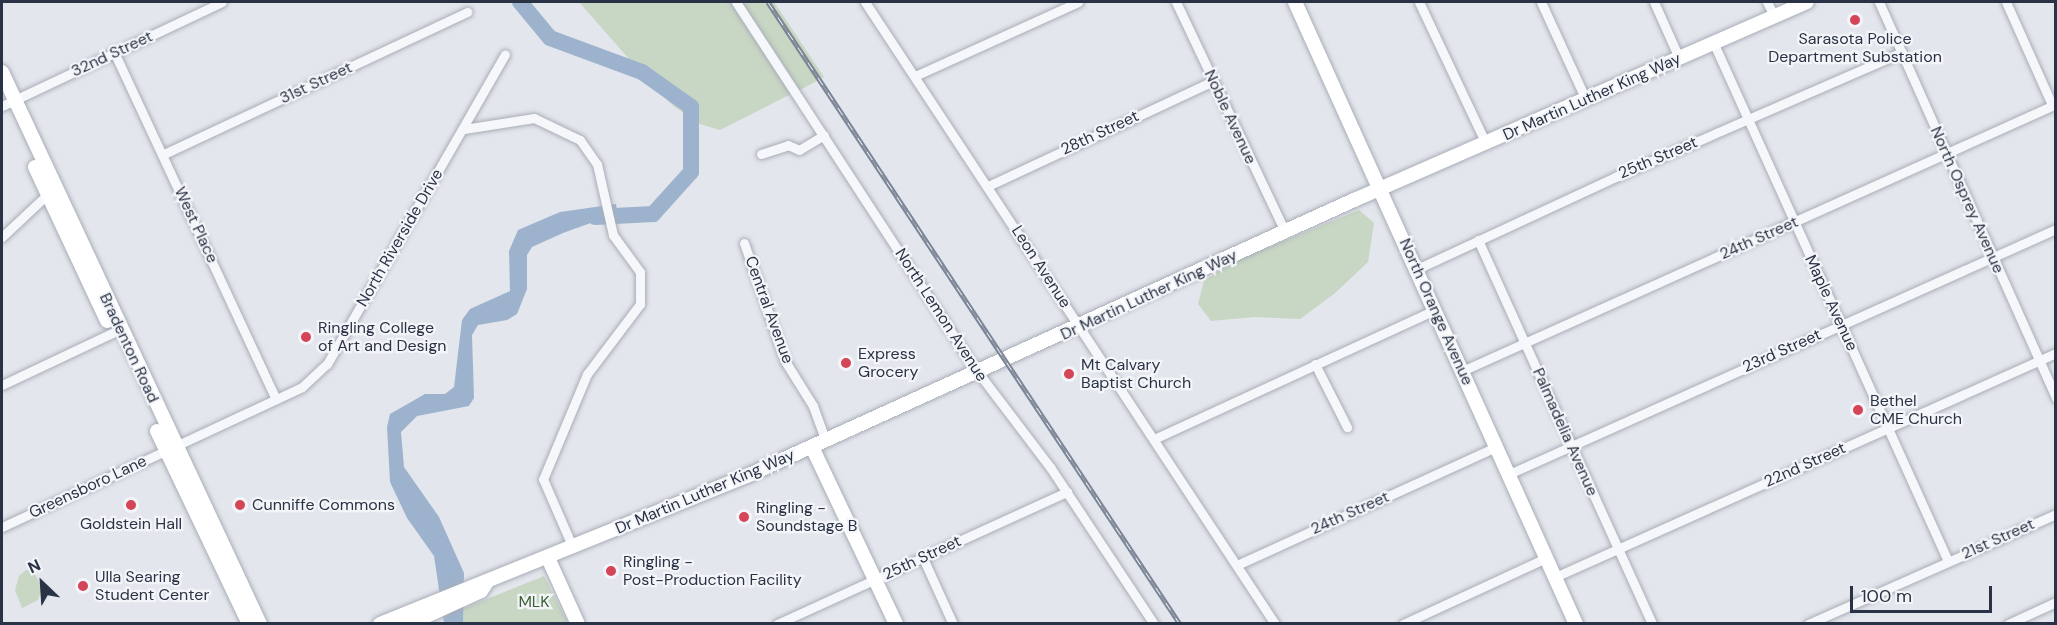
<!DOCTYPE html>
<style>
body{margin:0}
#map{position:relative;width:2057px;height:625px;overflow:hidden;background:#e3e6ec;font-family:"DM Sans",sans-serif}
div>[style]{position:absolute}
.green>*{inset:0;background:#c8d6c4}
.water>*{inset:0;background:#9db3cd}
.river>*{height:16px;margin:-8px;padding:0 8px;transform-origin:8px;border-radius:8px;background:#9db3cd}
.roads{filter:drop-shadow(0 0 2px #a8adb7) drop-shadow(0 0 2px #a8adb7)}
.street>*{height:9px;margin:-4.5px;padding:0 4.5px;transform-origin:4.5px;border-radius:4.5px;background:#f6f7fa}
.secondary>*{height:14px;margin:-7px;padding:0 7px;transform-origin:7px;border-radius:7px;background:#fff}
.rail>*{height:5px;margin-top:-2.5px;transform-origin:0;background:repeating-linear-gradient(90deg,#f3f5f9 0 9px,#7c8596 0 18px);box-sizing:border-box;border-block:2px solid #7c8596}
.dots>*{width:16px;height:16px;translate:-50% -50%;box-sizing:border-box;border:3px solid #f3f5f9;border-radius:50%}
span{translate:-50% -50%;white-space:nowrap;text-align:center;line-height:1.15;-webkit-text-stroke:4.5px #f3f5f9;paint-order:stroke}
.poi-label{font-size:16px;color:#2a3345}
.left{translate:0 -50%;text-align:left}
.street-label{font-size:16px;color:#2a3345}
.park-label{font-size:16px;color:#3e6137}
.frame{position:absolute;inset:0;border:3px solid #2a3345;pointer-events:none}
.north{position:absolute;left:12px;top:553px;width:60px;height:60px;-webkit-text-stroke:4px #f3f5f9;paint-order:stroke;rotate:335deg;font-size:16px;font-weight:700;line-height:24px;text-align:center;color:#2a3345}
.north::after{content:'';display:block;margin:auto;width:21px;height:27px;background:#2a3345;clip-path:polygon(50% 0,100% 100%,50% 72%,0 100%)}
.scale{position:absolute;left:1850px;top:586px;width:142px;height:27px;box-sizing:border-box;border:3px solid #2a3345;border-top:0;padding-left:8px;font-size:18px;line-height:21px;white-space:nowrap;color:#2a3345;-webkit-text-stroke:4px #f3f5f9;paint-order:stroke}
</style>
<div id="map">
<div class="green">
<i style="clip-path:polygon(579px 2px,730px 2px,791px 94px,720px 130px,700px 124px,672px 105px,651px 84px)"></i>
<i style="clip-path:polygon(742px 2px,774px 2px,824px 77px,800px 90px)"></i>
<i style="clip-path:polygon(1359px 210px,1374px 223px,1368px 262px,1334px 294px,1300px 319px,1254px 317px,1211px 321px,1198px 304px,1204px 281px,1231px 263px)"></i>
<i style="clip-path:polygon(26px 570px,33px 570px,42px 588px,38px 600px,22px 608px,15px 590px,19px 576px)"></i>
<i style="clip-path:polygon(544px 576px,568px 623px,458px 623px,457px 611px)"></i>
</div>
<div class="water">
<i style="clip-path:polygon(616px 204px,618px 219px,599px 220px,563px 233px,532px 247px,527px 255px,527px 289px,517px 314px,507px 320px,478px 325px,472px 335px,474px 398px,469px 406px,417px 416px,401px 432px,404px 467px,439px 517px,464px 573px,463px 623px,444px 623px,434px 556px,407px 518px,390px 482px,387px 427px,390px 414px,425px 394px,445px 394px,454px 387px,462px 320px,470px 309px,510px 291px,509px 251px,518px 230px,560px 212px)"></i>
</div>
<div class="river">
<i style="left:520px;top:2px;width:47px;rotate:50.2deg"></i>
<i style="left:550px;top:38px;width:98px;rotate:20.3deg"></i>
<i style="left:642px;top:72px;width:60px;rotate:35.5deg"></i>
<i style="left:691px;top:107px;width:65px;rotate:90deg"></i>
<i style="left:691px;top:172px;width:57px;rotate:132.1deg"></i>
<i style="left:653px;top:214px;width:58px;rotate:177deg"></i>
</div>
<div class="roads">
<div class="street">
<i style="left:736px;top:2px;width:431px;rotate:56.9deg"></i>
<i style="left:971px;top:363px;width:131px;rotate:52.8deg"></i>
<i style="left:1050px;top:467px;width:188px;rotate:56.5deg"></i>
<i style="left:865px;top:2px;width:745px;rotate:56.61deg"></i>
<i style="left:1176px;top:2px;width:255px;rotate:64.6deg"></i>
<i style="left:1419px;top:2px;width:157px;rotate:64.7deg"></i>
<i style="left:1541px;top:2px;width:108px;rotate:65.3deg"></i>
<i style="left:1654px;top:2px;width:61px;rotate:65.9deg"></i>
<i style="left:1767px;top:2px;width:16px;rotate:63deg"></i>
<i style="left:1879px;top:2px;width:434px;rotate:65.9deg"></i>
<i style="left:2006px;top:2px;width:113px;rotate:65.9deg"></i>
<i style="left:1714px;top:44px;width:567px;rotate:65.65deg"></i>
<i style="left:114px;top:52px;width:383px;rotate:65deg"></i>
<i style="left:915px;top:76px;width:179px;rotate:-24.4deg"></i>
<i style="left:2px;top:106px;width:243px;rotate:-25.3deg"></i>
<i style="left:464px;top:129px;width:71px;rotate:-8.9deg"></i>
<i style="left:534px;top:118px;width:51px;rotate:25.6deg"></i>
<i style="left:580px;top:140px;width:29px;rotate:55deg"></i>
<i style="left:597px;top:164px;width:73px;rotate:77.3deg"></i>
<i style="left:613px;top:235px;width:46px;rotate:53.9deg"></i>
<i style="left:640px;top:272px;width:32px;rotate:90deg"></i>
<i style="left:640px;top:304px;width:88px;rotate:127.1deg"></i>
<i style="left:587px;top:374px;width:114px;rotate:112.7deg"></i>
<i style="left:543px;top:479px;width:75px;rotate:66.5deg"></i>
<i style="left:164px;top:154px;width:335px;rotate:-25.1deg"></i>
<i style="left:761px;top:154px;width:28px;rotate:-18deg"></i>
<i style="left:788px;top:145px;width:12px;rotate:24deg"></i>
<i style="left:799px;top:150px;width:29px;rotate:-31deg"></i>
<i style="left:988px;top:186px;width:248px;rotate:-25deg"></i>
<i style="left:2px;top:237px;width:66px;rotate:-43.2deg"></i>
<i style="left:1478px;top:240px;width:422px;rotate:65.6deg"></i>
<i style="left:744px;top:243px;width:125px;rotate:70.8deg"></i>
<i style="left:785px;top:361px;width:53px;rotate:58.1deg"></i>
<i style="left:813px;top:406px;width:37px;rotate:70deg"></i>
<i style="left:1417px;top:269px;width:218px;rotate:-24.9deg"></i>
<i style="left:1615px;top:177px;width:313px;rotate:-23.5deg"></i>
<i style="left:1315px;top:364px;width:71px;rotate:63.1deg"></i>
<i style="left:1462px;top:371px;width:651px;rotate:-24.2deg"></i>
<i style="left:2px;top:385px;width:122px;rotate:-25.3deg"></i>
<i style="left:1154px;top:439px;width:308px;rotate:-24.7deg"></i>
<i style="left:1509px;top:474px;width:599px;rotate:-24.13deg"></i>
<i style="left:2px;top:527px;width:331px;rotate:-25deg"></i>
<i style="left:302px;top:387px;width:34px;rotate:-43deg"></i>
<i style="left:327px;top:364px;width:357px;rotate:-60.1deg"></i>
<i style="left:923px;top:558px;width:72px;rotate:65.6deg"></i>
<i style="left:1237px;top:565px;width:285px;rotate:-24.5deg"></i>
<i style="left:1555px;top:577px;width:549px;rotate:-24.09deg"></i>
<i style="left:777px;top:624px;width:319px;rotate:-24.5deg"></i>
<i style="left:1403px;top:624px;width:157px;rotate:-24.8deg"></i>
<i style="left:1808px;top:624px;width:271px;rotate:-23.9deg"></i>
<i style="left:2008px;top:624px;width:53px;rotate:-24.6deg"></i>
</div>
<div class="secondary">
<i style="left:1295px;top:2px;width:683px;rotate:65.69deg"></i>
<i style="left:2px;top:72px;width:609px;rotate:64.95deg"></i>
<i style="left:35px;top:167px;width:170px;rotate:64.9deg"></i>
<i style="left:157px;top:431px;width:214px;rotate:64.5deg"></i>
<i style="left:812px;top:447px;width:196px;rotate:64.6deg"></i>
<i style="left:548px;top:558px;width:72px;rotate:65.6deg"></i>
<i style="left:380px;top:624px;width:400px;rotate:-22deg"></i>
<i style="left:751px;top:474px;width:662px;rotate:-24.44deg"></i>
<i style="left:1354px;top:200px;width:494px;rotate:-23.6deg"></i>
<i style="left:409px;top:624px;width:79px;rotate:-24.6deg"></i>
<i style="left:481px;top:591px;width:11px;rotate:-56deg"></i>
</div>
</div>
<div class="rail">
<i style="left:768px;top:2px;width:746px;rotate:56.48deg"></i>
</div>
<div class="dots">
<i style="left:1855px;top:20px;background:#d44558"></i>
<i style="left:306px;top:337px;background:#d44558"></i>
<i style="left:846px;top:363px;background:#d44558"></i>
<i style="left:1069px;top:374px;background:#d44558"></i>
<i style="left:1858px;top:410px;background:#d44558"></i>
<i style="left:131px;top:505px;background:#d44558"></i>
<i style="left:240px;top:505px;background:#d44558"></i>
<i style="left:744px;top:517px;background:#d44558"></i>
<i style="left:611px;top:571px;background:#d44558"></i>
<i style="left:83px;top:586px;background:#d44558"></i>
</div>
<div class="poi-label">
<span style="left:1855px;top:48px">Sarasota Police<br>Department Substation</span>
<span class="left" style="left:318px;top:337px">Ringling College<br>of Art and Design</span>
<span class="left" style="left:858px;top:363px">Express<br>Grocery</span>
<span class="left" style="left:1081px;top:374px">Mt Calvary<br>Baptist Church</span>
<span class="left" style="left:1870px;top:410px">Bethel<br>CME Church</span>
<span class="left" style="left:252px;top:505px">Cunniffe Commons</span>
<span class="left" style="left:756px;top:517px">Ringling -<br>Soundstage B</span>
<span style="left:131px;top:524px">Goldstein Hall</span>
<span class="left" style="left:623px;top:571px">Ringling -<br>Post-Production Facility</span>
<span class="left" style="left:95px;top:586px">Ulla Searing<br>Student Center</span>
</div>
<div class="street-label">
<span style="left:112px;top:54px;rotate:-25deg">32nd Street</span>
<span style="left:316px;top:83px;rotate:-25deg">31st Street</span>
<span style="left:1592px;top:97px;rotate:-24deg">Dr Martin Luther King Way</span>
<span style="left:1230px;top:117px;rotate:65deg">Noble Avenue</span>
<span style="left:1100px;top:133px;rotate:-25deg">28th Street</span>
<span style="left:1658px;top:158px;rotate:-23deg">25th Street</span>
<span style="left:1967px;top:200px;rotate:66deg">North Osprey Avenue</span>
<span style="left:196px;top:225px;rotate:65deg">West Place</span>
<span style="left:400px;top:238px;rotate:-60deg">North Riverside Drive</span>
<span style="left:1759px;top:238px;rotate:-24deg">24th Street</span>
<span style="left:1041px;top:267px;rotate:57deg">Leon Avenue</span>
<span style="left:1149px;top:295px;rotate:-25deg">Dr Martin Luther King Way</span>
<span style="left:1831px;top:303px;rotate:65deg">Maple Avenue</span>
<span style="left:769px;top:310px;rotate:70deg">Central Avenue</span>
<span style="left:1436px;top:312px;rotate:66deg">North Orange Avenue</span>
<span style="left:941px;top:315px;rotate:57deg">North Lemon Avenue</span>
<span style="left:129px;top:348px;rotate:65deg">Bradenton Road</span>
<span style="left:1782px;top:351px;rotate:-24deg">23rd Street</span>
<span style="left:1565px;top:432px;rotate:66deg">Palmadelia Avenue</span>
<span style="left:1805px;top:465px;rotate:-24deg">22nd Street</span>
<span style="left:88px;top:487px;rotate:-25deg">Greensboro Lane</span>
<span style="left:705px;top:492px;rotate:-23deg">Dr Martin Luther King Way</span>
<span style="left:1350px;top:513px;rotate:-24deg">24th Street</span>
<span style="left:1998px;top:539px;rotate:-24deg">21st Street</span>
<span style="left:922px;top:558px;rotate:-25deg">25th Street</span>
</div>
<div class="park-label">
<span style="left:534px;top:602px">MLK</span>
</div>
<div class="frame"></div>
<div class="north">N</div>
<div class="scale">100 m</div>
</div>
